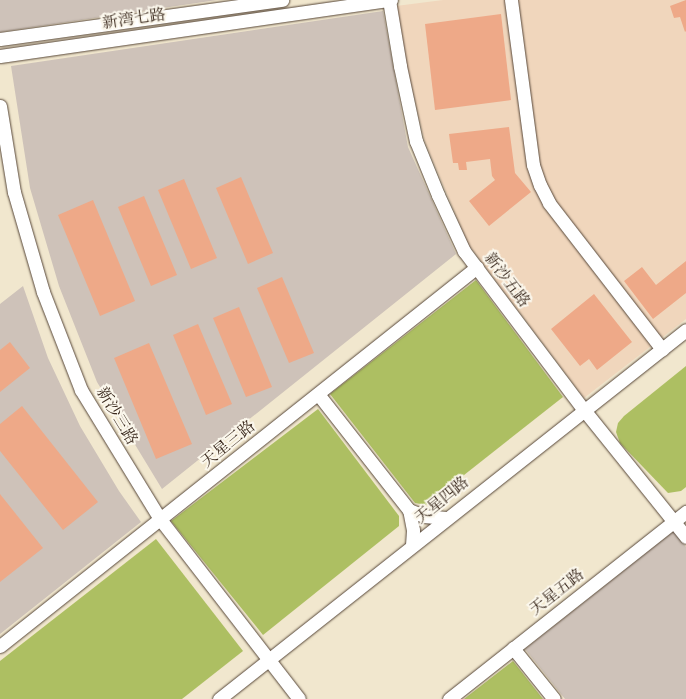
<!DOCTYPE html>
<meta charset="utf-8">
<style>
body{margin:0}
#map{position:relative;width:686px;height:699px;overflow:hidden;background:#f1e7ce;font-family:"EB Garamond","Noto Serif SC",serif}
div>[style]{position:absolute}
.built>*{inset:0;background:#f0d6bc}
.industrial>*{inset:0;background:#cec2b9}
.green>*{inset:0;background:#adbf62}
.building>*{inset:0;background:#eea988}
.roads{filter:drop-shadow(0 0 1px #564638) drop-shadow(0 0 1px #564638)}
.minor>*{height:13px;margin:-6.5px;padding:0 6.5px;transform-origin:6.5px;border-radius:6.5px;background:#fff}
span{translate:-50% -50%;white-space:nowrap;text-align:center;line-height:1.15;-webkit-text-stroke:4px #fbf7ec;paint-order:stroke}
.street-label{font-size:16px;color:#3b2a1e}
</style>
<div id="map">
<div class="built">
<i style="clip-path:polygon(443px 0,686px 0,686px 319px,584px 398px,468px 244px,425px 142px,407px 69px,396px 6px)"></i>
</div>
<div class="industrial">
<i style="clip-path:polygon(0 0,217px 0,0 32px)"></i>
<i style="clip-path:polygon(383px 11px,408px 147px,456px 254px,162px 489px,97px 382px,59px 286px,30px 188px,11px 66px)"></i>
<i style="clip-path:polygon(23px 286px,48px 358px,80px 426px,119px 491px,141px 522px,0 634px,0 304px)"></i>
<i style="clip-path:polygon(674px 531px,686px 547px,686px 699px,565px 699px,525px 649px)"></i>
</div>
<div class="green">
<i style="clip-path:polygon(476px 280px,563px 397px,426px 505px,415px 503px,330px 394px)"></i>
<i style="clip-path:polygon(686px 366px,686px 487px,681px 491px,668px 493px,620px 443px,616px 432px,618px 423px,624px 416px)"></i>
<i style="clip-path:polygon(318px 409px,399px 516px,399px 526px,263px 635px,171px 521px)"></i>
<i style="clip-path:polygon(156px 539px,243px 651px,182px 699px,0 699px,0 661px)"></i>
<i style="clip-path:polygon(513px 661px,543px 699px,464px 699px)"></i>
</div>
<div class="building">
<i style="clip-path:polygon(686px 0,686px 31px,685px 32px,680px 17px,674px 18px,670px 6px)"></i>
<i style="clip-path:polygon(501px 14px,511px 100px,435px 110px,425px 24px)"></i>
<i style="clip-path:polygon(509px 127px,515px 173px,531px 192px,489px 226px,469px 201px,495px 180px,492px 176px,490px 159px,466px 162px,467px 170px,459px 170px,458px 163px,453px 163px,449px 134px)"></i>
<i style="clip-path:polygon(241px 177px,273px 253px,248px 264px,216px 188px)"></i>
<i style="clip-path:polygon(184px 179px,217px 258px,191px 269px,158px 190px)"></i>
<i style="clip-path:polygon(144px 196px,177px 275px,151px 286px,118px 207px)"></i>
<i style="clip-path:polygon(93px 200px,135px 301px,100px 316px,58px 215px)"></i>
<i style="clip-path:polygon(686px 261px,686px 293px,653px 319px,624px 281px,642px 267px,656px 285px)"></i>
<i style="clip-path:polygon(282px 277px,314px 353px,289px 363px,257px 288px)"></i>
<i style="clip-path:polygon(594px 294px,632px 342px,597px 370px,589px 359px,580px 366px,551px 329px)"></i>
<i style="clip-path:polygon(239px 307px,272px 387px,246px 397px,213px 318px)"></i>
<i style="clip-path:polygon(198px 324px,232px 404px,206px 415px,173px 335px)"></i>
<i style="clip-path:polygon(10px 342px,30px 368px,0 392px,0 350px)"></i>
<i style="clip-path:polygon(149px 343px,192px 444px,156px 459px,114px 358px)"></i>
<i style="clip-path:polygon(22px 406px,98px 502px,63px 530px,0 451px,0 424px)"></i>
<i style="clip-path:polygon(0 494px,43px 548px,0 582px)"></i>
</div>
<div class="roads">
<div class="minor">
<i style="left:389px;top:0;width:67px;rotate:80.5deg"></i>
<i style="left:400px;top:66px;width:77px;rotate:78deg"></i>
<i style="left:416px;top:141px;width:58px;rotate:67.8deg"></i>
<i style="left:438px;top:195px;width:62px;rotate:65.1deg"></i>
<i style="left:464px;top:251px;width:199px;rotate:53deg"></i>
<i style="left:584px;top:410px;width:163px;rotate:51.2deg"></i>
<i style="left:511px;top:0;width:166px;rotate:82.4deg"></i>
<i style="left:533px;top:165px;width:21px;rotate:71deg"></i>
<i style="left:540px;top:185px;width:20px;rotate:63deg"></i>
<i style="left:549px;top:203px;width:185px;rotate:52.3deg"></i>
<i style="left:0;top:39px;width:285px;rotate:-7.9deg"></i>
<i style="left:0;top:56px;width:395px;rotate:-8.2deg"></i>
<i style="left:0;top:106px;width:87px;rotate:80.8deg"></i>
<i style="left:14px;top:192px;width:104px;rotate:73.8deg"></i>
<i style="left:43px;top:292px;width:105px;rotate:68.8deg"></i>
<i style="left:81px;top:390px;width:151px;rotate:58.5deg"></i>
<i style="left:160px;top:519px;width:227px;rotate:52.3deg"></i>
<i style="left:318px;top:394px;width:147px;rotate:51.9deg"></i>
<i style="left:412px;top:545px;width:15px;rotate:-86deg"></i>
<i style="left:413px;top:530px;width:20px;rotate:-101deg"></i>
<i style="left:409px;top:510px;width:16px;rotate:22deg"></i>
<i style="left:424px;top:516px;width:22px;rotate:5deg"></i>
<i style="left:0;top:646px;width:609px;rotate:-38.47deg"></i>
<i style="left:513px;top:648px;width:65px;rotate:51.2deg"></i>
<i style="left:219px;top:699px;width:595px;rotate:-38.31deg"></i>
<i style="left:449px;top:699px;width:302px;rotate:-38.3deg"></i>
</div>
</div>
<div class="street-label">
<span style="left:134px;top:19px;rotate:-8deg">新湾七路</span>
<span style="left:507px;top:280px;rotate:53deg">新沙五路</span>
<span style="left:117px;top:416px;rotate:59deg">新沙三路</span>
<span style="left:228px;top:444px;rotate:-39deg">天星三路</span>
<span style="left:442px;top:500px;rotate:-39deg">天星四路</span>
<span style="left:557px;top:592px;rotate:-38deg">天星五路</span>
</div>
</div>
